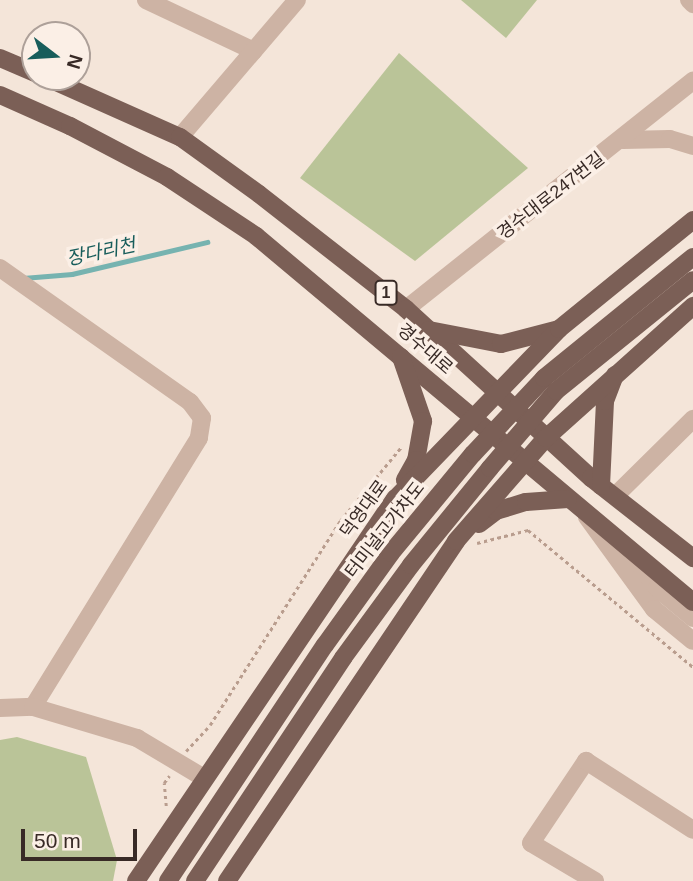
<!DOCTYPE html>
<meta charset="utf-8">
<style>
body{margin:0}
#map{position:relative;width:693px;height:881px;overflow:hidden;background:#f4e5d9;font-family:Arial,"Noto Sans KR",sans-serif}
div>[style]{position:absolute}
.green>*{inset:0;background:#bac498}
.stream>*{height:4.5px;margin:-2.25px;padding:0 2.25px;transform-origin:2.25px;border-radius:2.25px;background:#76b3b0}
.path>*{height:2.5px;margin-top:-1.25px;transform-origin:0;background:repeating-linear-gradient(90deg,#b99d8e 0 3.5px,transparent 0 7px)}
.minor>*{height:18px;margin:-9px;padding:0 9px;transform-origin:9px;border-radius:9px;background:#cdb3a4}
.major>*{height:18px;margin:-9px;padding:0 9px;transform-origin:9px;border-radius:9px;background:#7b5f56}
.major-bridge>*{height:18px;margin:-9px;padding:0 9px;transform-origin:9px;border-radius:9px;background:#7b5f56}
span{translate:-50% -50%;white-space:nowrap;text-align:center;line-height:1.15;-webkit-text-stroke:7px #fbefe6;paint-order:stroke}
.shield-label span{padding:2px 5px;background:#fbefe6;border:2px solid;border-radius:5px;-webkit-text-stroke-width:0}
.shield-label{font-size:16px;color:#382a26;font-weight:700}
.street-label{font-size:18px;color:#382a26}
.water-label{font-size:19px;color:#185d5b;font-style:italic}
.north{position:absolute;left:21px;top:21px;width:70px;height:70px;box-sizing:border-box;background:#fbefe6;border:2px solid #ada099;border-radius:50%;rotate:107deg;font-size:19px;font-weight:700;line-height:28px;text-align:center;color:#382a26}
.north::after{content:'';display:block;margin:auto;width:24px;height:32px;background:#185d5b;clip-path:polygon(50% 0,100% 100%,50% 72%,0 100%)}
.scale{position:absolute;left:21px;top:829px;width:116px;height:32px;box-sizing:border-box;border:4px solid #382a26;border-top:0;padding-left:9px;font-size:21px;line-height:24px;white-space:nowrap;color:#382a26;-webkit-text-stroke:5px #fbefe6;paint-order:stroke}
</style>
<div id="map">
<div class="green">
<i style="clip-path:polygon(461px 0,537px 0,506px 38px)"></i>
<i style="clip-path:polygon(399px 53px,528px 168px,415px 261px,300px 178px)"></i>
<i style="clip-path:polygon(17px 737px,86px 757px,117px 860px,113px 881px,0 881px,0 740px)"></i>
</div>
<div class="stream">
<i style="left:23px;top:278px;width:49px;rotate:-4.7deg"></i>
<i style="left:72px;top:274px;width:139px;rotate:-13.3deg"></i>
</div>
<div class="path">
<i style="left:477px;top:543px;width:53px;rotate:-14.3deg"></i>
<i style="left:528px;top:530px;width:214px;rotate:39.7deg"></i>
<i style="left:186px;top:751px;width:35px;rotate:-47deg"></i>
<i style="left:210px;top:725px;width:242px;rotate:-57.5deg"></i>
<i style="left:340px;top:521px;width:97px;rotate:-50.4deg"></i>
<i style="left:166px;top:806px;width:23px;rotate:-95deg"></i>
<i style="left:164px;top:783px;width:9px;rotate:-54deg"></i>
</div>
<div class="minor">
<i style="left:146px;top:0;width:119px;rotate:25.3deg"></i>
<i style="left:689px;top:0;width:6px;rotate:45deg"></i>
<i style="left:180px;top:137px;width:180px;rotate:-49.5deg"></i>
<i style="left:623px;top:140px;width:47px;rotate:-1.2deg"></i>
<i style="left:670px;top:139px;width:24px;rotate:17deg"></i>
<i style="left:0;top:268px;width:232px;rotate:35.2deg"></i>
<i style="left:190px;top:402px;width:20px;rotate:53deg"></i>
<i style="left:202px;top:418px;width:20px;rotate:99deg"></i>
<i style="left:199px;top:438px;width:316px;rotate:121.7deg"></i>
<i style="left:406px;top:309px;width:367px;rotate:-38.5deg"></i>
<i style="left:615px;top:496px;width:110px;rotate:-44.6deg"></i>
<i style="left:587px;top:517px;width:114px;rotate:53.9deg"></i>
<i style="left:654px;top:609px;width:50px;rotate:39.4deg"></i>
<i style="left:633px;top:556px;width:40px;rotate:53deg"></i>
<i style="left:657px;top:588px;width:47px;rotate:39.8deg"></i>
<i style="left:0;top:708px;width:33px;rotate:-2deg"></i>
<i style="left:33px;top:707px;width:109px;rotate:16.6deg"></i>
<i style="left:137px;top:738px;width:78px;rotate:30.8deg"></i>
<i style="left:595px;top:881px;width:74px;rotate:-149.3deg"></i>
<i style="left:531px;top:843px;width:99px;rotate:-56.1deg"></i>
<i style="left:586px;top:761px;width:127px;rotate:32.8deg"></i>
</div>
<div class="major">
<i style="left:0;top:58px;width:38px;rotate:23deg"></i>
<i style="left:45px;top:77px;width:148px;rotate:24deg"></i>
<i style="left:180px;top:137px;width:97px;rotate:35.8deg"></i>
<i style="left:259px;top:194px;width:187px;rotate:38deg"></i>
<i style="left:406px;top:309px;width:251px;rotate:42.4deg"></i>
<i style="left:591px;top:478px;width:130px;rotate:38.1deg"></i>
<i style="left:0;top:95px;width:77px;rotate:23.9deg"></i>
<i style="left:70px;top:126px;width:110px;rotate:27.7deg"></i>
<i style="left:167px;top:177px;width:107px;rotate:33.5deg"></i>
<i style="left:256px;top:236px;width:570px;rotate:39.95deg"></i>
<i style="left:429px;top:330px;width:73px;rotate:11deg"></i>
<i style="left:501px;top:344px;width:60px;rotate:-14.5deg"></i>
<i style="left:401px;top:357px;width:68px;rotate:71deg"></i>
<i style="left:423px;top:421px;width:40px;rotate:100deg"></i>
<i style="left:416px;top:460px;width:23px;rotate:119deg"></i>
<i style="left:601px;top:486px;width:85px;rotate:-87.3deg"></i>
<i style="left:605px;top:401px;width:28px;rotate:-69deg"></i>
<i style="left:479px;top:524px;width:21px;rotate:-37deg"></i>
<i style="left:496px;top:511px;width:31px;rotate:-17deg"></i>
<i style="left:526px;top:502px;width:42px;rotate:-4.1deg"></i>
<i style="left:136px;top:881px;width:462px;rotate:-55.9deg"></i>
<i style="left:395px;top:499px;width:236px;rotate:-46deg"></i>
<i style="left:559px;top:329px;width:173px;rotate:-39.1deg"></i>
<i style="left:227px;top:881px;width:410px;rotate:-56deg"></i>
<i style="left:456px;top:541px;width:137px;rotate:-48.9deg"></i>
<i style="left:546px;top:438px;width:198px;rotate:-41.9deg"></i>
</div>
<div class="major-bridge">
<i style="left:168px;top:881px;width:283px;rotate:-56.4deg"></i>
<i style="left:325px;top:645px;width:113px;rotate:-54.3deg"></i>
<i style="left:391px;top:553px;width:129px;rotate:-50.4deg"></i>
<i style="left:473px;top:454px;width:104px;rotate:-46.9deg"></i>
<i style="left:544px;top:378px;width:192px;rotate:-39.1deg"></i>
<i style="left:195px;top:881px;width:268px;rotate:-56.4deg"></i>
<i style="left:343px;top:658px;width:115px;rotate:-53.8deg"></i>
<i style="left:411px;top:565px;width:125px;rotate:-50.8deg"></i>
<i style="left:490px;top:468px;width:101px;rotate:-49.4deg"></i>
<i style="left:556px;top:391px;width:176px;rotate:-39deg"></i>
</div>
<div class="shield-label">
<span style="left:386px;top:293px">1</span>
</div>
<div class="street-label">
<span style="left:551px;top:196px;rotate:-38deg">경수대로247번길</span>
<span style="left:425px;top:349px;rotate:41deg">경수대로</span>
<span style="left:364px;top:509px;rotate:-54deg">덕영대로</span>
<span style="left:385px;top:530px;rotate:-52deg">터미널고가차도</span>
</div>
<div class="water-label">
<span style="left:101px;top:252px;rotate:-12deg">장다리천</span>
</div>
<div class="north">N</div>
<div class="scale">50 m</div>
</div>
